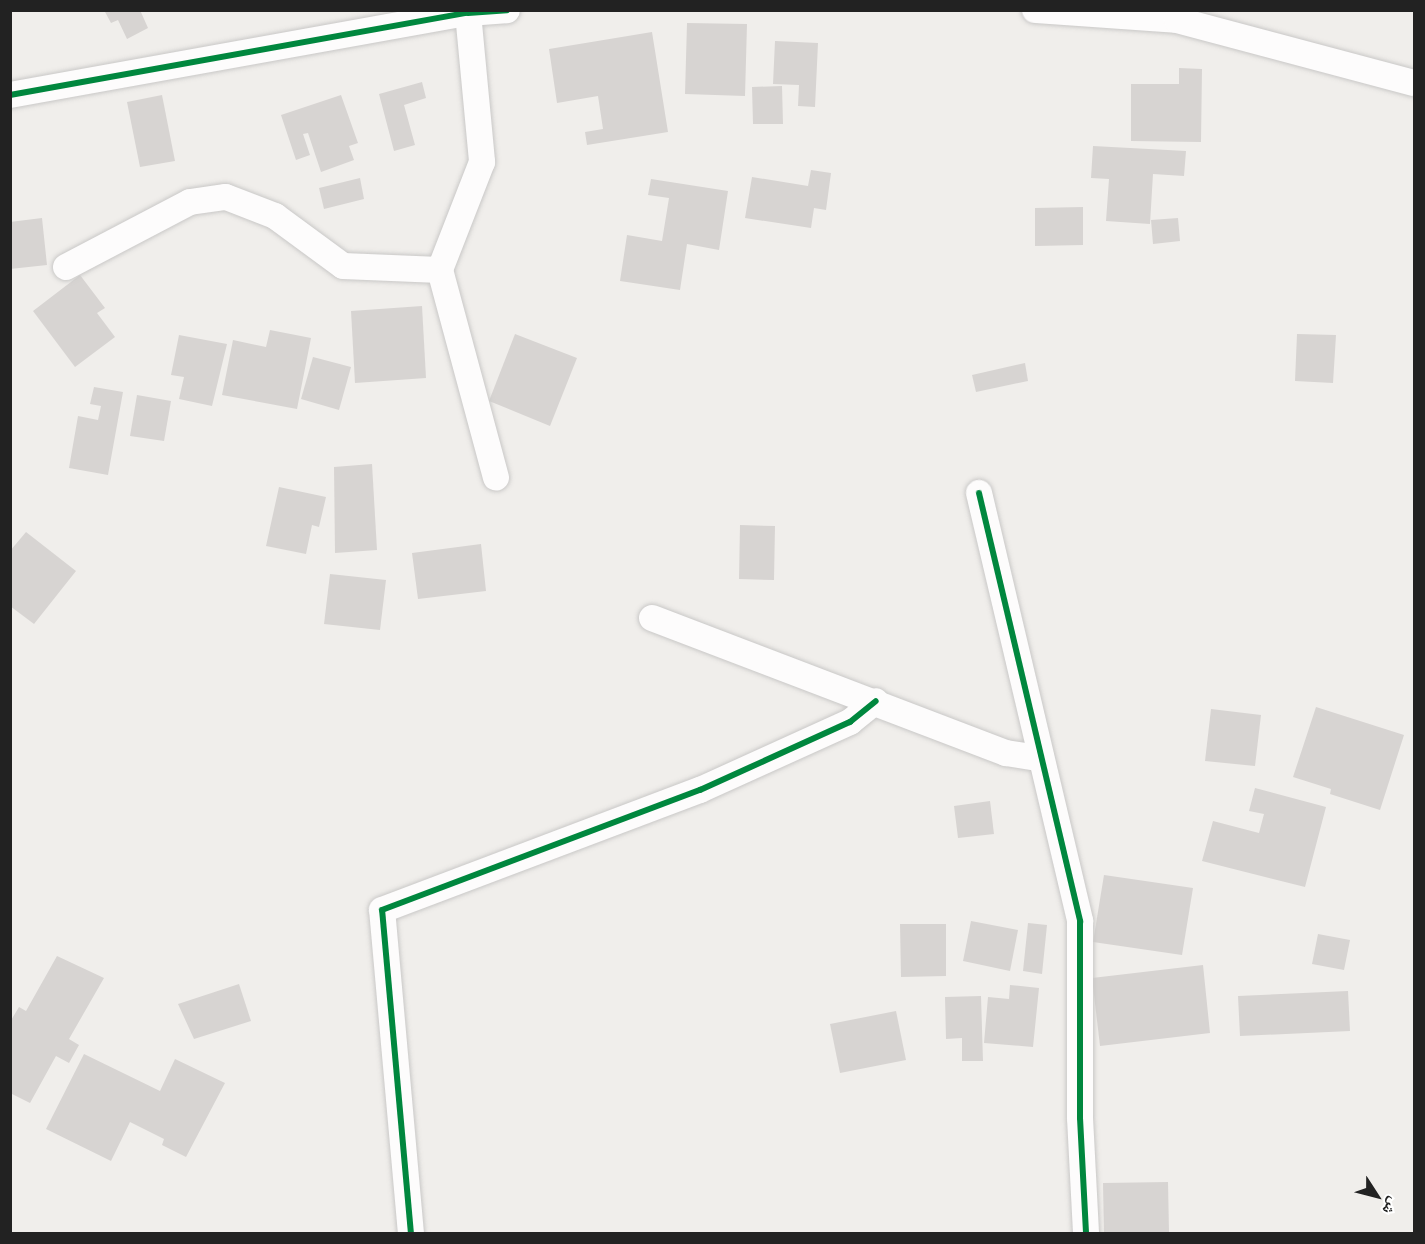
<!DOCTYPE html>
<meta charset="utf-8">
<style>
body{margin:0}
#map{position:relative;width:1425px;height:1244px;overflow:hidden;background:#f0eeeb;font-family:Barlow,"Noto Naskh Arabic",sans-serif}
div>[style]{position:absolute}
.building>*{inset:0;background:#d7d4d2}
.roads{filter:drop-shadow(0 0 2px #c9c8c7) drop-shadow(0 0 2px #c9c8c7)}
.minor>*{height:26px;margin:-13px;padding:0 13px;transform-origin:13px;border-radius:13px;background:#fdfcfc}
.cycleway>*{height:6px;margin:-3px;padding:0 3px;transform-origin:3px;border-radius:3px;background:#00873e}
span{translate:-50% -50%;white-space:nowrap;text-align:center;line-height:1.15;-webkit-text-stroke:5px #fff;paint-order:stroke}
.frame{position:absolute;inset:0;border:12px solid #222;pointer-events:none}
.north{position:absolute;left:1347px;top:1166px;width:60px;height:60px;-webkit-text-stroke:4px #fff;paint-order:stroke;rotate:126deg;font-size:16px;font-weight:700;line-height:24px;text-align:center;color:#222}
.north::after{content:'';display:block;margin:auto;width:21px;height:27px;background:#222;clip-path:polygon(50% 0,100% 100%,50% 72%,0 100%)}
</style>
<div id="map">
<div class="building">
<i style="clip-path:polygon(104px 10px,140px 10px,148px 28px,127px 39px,118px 20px,111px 23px)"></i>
<i style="clip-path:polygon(687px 23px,747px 24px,745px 96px,685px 94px)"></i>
<i style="clip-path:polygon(652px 32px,668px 132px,587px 145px,585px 132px,603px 129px,598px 96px,557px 103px,549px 49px)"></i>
<i style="clip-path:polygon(775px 41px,818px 43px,815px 107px,798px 106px,799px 85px,773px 84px)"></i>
<i style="clip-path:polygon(1179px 68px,1202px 69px,1201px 142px,1131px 141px,1131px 84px,1179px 84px)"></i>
<i style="clip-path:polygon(422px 82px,426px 98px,404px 105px,415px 145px,394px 151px,379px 94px)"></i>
<i style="clip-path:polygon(782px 86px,783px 124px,753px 124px,752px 87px)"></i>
<i style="clip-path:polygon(162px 95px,175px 161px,140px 167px,127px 102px)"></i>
<i style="clip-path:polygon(341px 95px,358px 143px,349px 146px,354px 160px,321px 172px,308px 133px,303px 134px,310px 155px,296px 160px,281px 115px)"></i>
<i style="clip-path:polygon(1093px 146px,1186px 151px,1184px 176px,1153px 174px,1150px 224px,1106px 221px,1109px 179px,1091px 178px)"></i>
<i style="clip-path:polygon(811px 170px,831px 173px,826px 210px,814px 208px,811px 228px,745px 218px,752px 177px,808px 186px)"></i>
<i style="clip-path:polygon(360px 178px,364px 199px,324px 209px,319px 188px)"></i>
<i style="clip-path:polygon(651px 179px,728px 191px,719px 250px,687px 244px,680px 290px,620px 281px,627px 235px,662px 241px,669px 198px,648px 195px)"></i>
<i style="clip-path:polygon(1083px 207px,1083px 245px,1035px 246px,1035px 208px)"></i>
<i style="clip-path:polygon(42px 218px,47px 265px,10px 269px,10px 222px)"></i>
<i style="clip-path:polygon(1178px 218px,1180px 241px,1153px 244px,1151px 220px)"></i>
<i style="clip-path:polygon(80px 275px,105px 308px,97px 313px,115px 337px,75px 367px,33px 311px)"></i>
<i style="clip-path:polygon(422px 306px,426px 378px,355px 383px,351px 311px)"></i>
<i style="clip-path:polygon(270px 330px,311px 338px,297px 409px,222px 395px,233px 340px,266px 347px)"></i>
<i style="clip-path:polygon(515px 334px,577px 358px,550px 426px,489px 401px)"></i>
<i style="clip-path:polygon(1297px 334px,1336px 335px,1333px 383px,1295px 381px)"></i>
<i style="clip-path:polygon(179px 335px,227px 344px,212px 406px,179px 399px,184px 377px,171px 375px)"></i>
<i style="clip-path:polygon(313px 357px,351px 367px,339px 410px,301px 399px)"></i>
<i style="clip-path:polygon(1025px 363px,1028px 381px,976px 392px,972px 375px)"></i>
<i style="clip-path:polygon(94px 387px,123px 392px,108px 475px,69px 468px,78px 416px,98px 420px,101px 406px,90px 404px)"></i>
<i style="clip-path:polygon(137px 395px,171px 401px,164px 441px,130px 436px)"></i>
<i style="clip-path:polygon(372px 464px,377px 550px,335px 553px,334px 467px)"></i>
<i style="clip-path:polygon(279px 487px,326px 497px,319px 527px,312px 525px,306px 554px,266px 546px)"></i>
<i style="clip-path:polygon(740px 525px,775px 526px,774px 580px,739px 579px)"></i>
<i style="clip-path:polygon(26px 532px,76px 571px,34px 624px,10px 606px,10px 551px)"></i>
<i style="clip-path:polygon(481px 544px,486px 591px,418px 599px,412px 553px)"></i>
<i style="clip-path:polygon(330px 574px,386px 580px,380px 630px,324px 624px)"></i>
<i style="clip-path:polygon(1316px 707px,1404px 735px,1380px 810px,1330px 794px,1331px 789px,1293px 777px)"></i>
<i style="clip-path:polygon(1211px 709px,1261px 715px,1255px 766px,1205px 761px)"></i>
<i style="clip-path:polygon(1255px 788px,1326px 807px,1305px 887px,1202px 861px,1213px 821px,1259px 833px,1264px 814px,1249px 811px)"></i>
<i style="clip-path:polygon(990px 801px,994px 834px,958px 838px,954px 806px)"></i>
<i style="clip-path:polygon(1104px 875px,1193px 888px,1182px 955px,1093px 942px)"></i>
<i style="clip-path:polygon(971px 921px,1018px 930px,1010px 971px,963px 961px)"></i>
<i style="clip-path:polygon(1028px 923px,1047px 925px,1042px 974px,1023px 971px)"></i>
<i style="clip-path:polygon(900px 924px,946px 924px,946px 976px,901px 977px)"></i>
<i style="clip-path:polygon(1318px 934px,1350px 940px,1344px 970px,1312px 964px)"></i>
<i style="clip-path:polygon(57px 956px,104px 978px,69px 1039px,79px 1045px,69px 1063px,56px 1056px,30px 1103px,10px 1093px,10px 1022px,19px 1007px,26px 1011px)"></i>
<i style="clip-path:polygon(1203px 965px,1210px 1033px,1100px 1046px,1092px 978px)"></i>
<i style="clip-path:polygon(239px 984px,251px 1021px,194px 1039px,178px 1004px)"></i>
<i style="clip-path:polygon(1010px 985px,1039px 988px,1033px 1047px,984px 1043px,988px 997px,1009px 999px)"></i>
<i style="clip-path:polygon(1348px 991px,1350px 1031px,1240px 1036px,1238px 996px)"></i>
<i style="clip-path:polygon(981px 996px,983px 1061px,962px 1061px,962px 1038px,946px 1039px,945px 997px)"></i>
<i style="clip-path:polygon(896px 1011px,906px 1060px,840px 1073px,830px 1024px)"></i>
<i style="clip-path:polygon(84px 1054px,160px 1091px,175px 1059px,225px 1083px,186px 1157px,162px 1145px,164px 1139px,130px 1122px,111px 1161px,46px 1129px)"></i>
<i style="clip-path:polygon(1168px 1182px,1169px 1232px,1104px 1234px,1103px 1183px)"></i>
</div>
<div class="roads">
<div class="minor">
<i style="left:1035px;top:10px;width:142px;rotate:4deg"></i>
<i style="left:1177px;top:20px;width:245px;rotate:14.9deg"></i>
<i style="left:468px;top:13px;width:150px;rotate:84.6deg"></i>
<i style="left:482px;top:162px;width:116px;rotate:111.3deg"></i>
<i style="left:440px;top:270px;width:215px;rotate:74.9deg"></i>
<i style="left:10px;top:95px;width:465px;rotate:-10.2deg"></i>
<i style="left:468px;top:13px;width:39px;rotate:-4deg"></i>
<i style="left:66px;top:267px;width:140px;rotate:-27.7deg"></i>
<i style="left:190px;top:202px;width:36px;rotate:-8deg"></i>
<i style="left:226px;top:197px;width:53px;rotate:21.2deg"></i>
<i style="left:275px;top:216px;width:84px;rotate:36.3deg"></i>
<i style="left:343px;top:266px;width:97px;rotate:2.4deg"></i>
<i style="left:979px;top:493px;width:440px;rotate:76.7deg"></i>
<i style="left:1080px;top:921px;width:197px;rotate:90deg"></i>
<i style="left:1080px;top:1118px;width:116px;rotate:87deg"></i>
<i style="left:652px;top:618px;width:379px;rotate:20.9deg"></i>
<i style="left:1006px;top:753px;width:33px;rotate:9deg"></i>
<i style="left:411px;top:1234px;width:325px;rotate:-95.1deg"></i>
<i style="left:382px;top:910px;width:340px;rotate:-20.7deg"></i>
<i style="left:700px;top:790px;width:165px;rotate:-24.4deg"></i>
<i style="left:850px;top:722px;width:33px;rotate:-39deg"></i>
</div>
</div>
<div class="cycleway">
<i style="left:10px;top:95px;width:465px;rotate:-10.2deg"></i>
<i style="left:468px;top:13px;width:39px;rotate:-4deg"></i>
<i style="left:979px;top:493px;width:440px;rotate:76.7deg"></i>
<i style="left:1080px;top:921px;width:197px;rotate:90deg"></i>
<i style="left:1080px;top:1118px;width:116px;rotate:87deg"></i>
<i style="left:411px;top:1234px;width:325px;rotate:-95.1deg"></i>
<i style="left:382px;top:910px;width:340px;rotate:-20.7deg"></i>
<i style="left:700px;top:790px;width:165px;rotate:-24.4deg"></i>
<i style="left:850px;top:722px;width:33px;rotate:-39deg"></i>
</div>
<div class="frame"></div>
<div class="north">ش</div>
</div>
